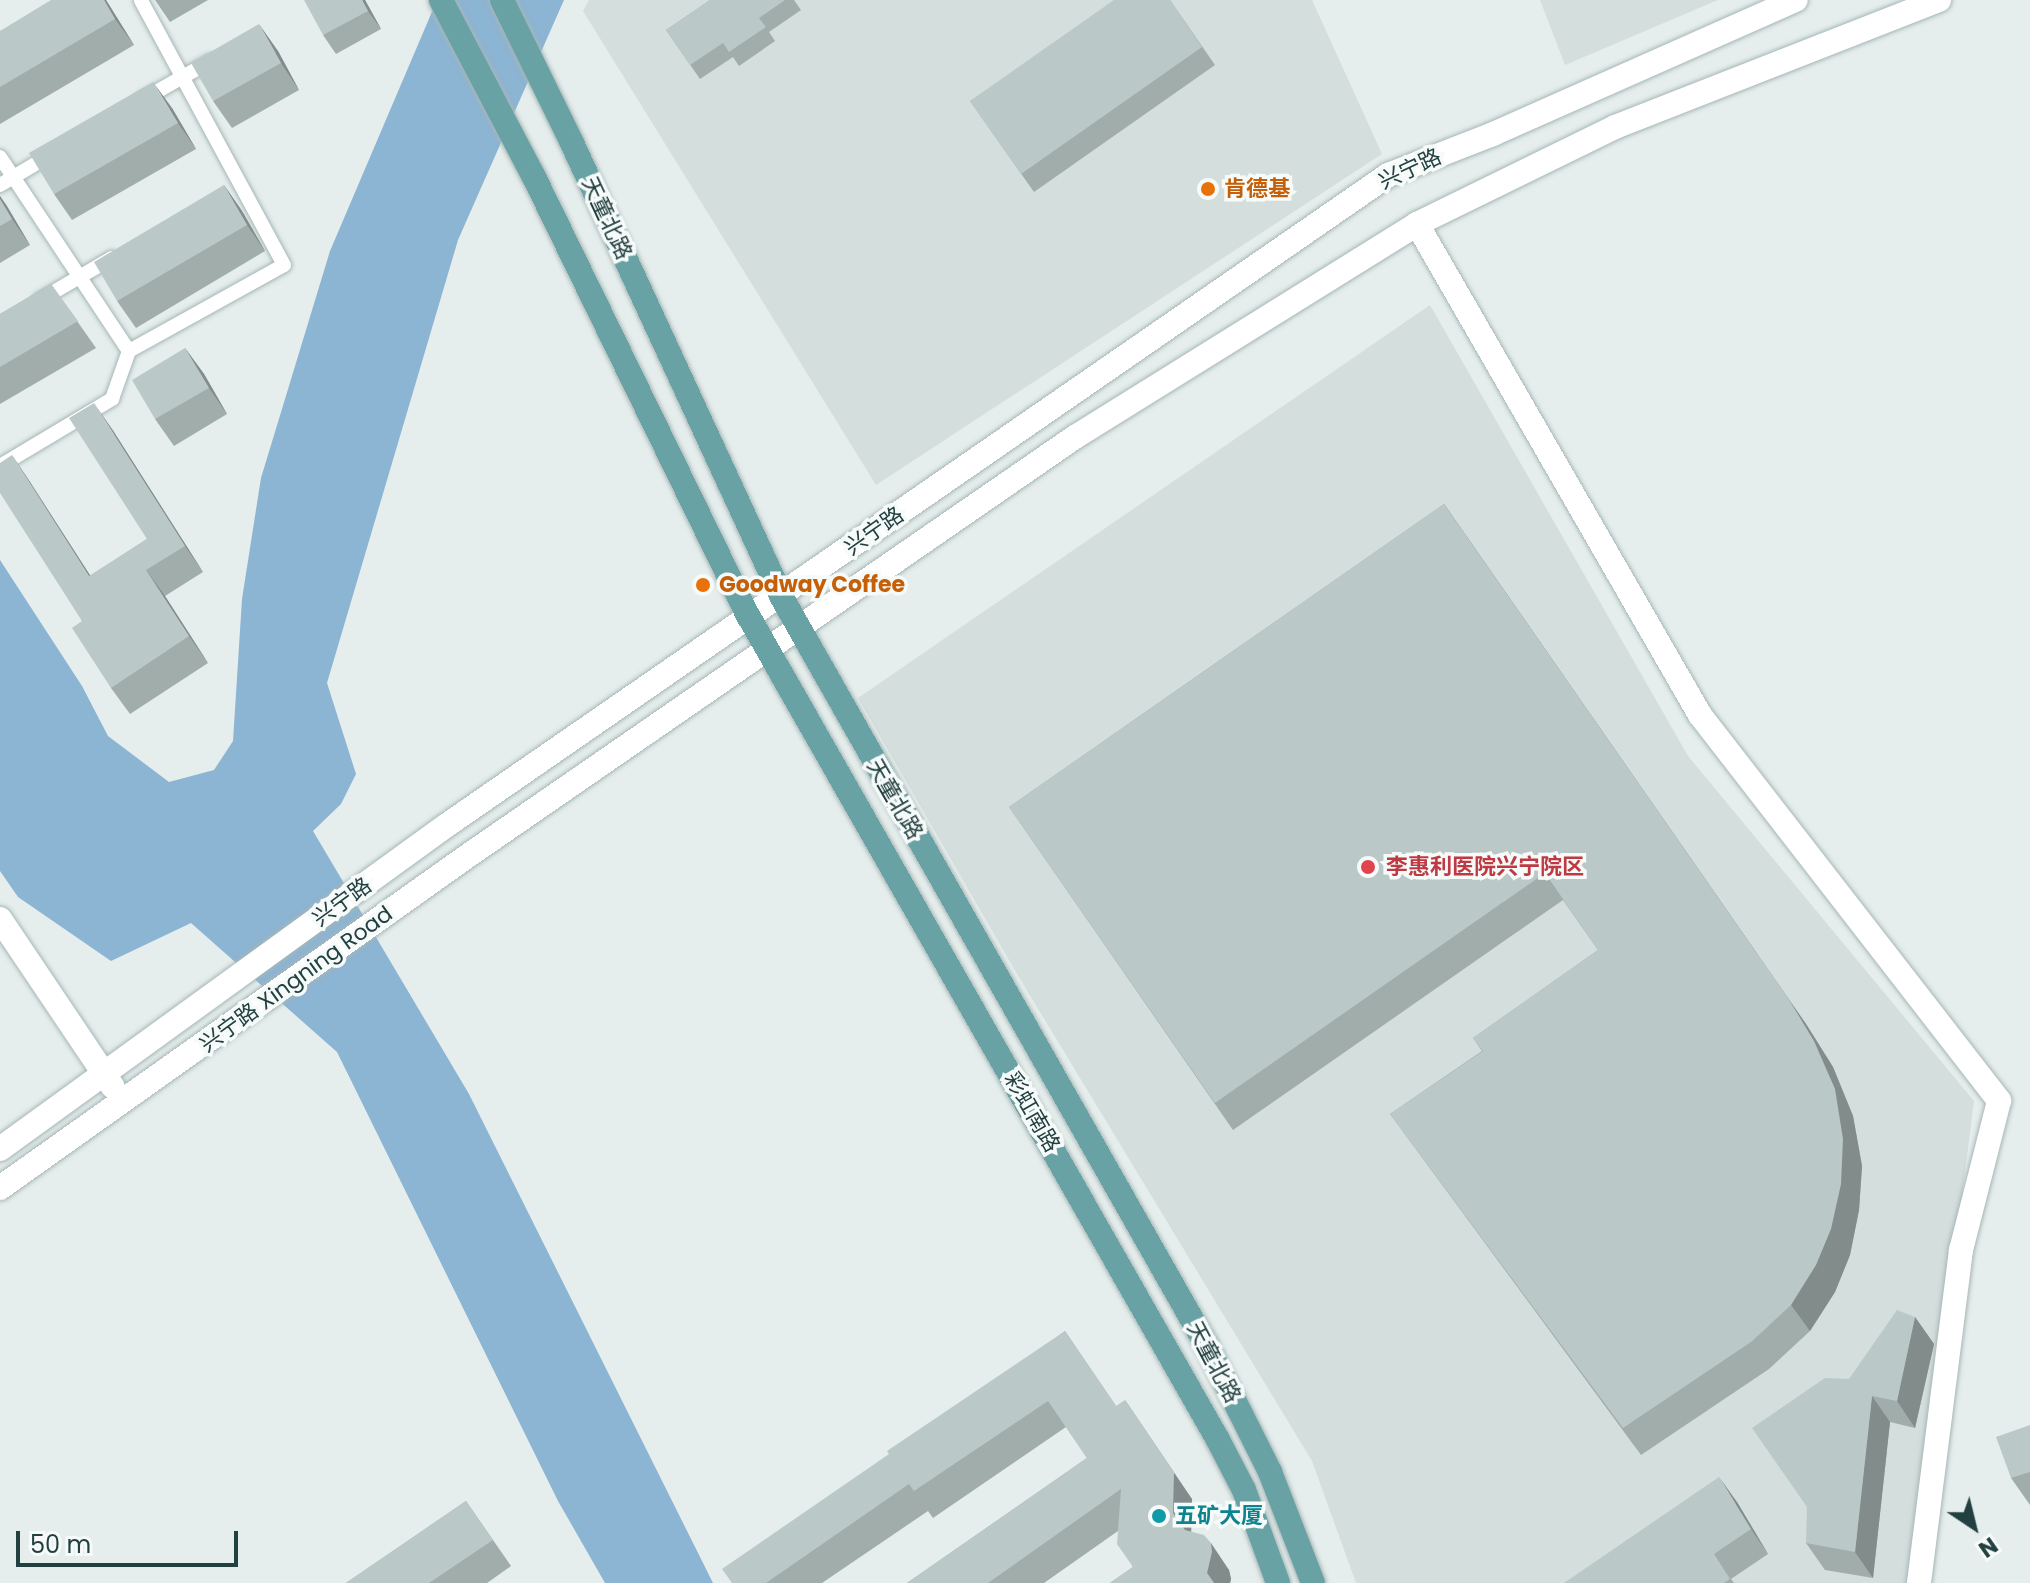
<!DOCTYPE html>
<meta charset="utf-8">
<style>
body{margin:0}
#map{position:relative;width:2030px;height:1583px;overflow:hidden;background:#e5eeed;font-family:Poppins,"Noto Sans SC",sans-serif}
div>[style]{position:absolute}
.built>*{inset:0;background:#d3dedd}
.water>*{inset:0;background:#8cb4d3}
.roads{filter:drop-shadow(0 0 2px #a7b6b6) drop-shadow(0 0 2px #a7b6b6)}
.service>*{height:14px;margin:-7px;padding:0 7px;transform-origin:7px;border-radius:7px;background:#fff}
.minor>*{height:24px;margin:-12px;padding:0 12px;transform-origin:12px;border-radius:12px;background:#fff}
.secondary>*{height:24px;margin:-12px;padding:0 12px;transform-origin:12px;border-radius:12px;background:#fff}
.primary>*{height:24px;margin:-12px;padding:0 12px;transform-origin:12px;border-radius:12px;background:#69a2a4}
.wall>*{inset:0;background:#a0adab}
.shaded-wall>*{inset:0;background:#828d8b}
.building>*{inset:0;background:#bac9c7}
.dots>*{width:22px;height:22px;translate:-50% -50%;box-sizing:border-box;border:4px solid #f6faf9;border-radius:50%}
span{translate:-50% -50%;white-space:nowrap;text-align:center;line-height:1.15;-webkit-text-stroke:7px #f6faf9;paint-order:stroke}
.street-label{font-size:22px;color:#234041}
.food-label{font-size:22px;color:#c56008;font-weight:700}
.left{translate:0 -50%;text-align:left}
.health-label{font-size:22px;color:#be3a42;font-weight:700}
.culture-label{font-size:22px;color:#0d838f;font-weight:700}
.north{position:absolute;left:1934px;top:1487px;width:80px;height:80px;-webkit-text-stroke:6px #f6faf9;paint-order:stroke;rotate:145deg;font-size:22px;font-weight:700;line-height:32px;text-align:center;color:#234041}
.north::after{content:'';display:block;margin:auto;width:28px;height:36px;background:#234041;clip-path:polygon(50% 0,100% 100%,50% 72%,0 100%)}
.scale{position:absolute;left:16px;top:1531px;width:222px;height:36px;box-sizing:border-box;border:4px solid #234041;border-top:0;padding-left:10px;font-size:24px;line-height:28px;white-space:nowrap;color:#234041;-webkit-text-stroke:6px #f6faf9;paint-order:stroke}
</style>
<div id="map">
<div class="built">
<i style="clip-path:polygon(589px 0,1312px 0,1382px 154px,876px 485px,583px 11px)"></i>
<i style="clip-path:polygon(1540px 0,1718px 0,1565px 65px)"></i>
<i style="clip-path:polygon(1430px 305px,1688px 756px,1974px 1101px,1913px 1583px,1356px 1583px,1312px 1461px,1020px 979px,858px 698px)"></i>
</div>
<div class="water">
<i style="clip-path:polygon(437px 0,564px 0,458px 240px,327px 683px,356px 774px,341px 804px,313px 831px,469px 1094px,713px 1583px,605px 1583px,558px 1501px,337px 1052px,191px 923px,111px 961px,18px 897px,0 871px,0 560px,82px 686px,108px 736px,169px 782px,214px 770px,233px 741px,242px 599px,261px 478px,330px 251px)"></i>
</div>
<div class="roads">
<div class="service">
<i style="left:142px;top:100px;width:79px;rotate:-29.5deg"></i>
<i style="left:0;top:157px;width:233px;rotate:56.4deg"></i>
<i style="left:0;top:185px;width:61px;rotate:-30.8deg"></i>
<i style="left:40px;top:300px;width:83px;rotate:-30.3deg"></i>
<i style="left:0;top:466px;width:131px;rotate:-30.9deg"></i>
<i style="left:112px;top:399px;width:51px;rotate:-70.5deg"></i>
<i style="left:129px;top:351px;width:177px;rotate:-29deg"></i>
<i style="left:284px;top:265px;width:301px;rotate:-118.4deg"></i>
</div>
<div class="minor">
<i style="left:1417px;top:224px;width:567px;rotate:60.04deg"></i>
<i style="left:1700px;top:715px;width:488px;rotate:52.2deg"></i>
<i style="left:1999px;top:1101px;width:154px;rotate:104.3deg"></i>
<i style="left:1961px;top:1250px;width:336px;rotate:97.2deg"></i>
</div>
<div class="secondary">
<i style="left:0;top:919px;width:202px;rotate:56.1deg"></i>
<i style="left:0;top:1149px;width:552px;rotate:-35.94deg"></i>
<i style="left:447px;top:825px;width:1144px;rotate:-34.63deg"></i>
<i style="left:1388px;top:175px;width:113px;rotate:-21.3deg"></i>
<i style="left:1493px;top:134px;width:331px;rotate:-23.9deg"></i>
<i style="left:0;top:1188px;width:575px;rotate:-35.38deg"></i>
<i style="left:469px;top:855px;width:736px;rotate:-34.6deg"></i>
<i style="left:1075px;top:437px;width:403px;rotate:-31.9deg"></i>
<i style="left:1417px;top:224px;width:220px;rotate:-26.1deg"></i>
<i style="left:1615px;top:127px;width:348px;rotate:-21.4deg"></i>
</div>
<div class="primary">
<i style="left:441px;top:0;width:200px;rotate:62.3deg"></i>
<i style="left:534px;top:177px;width:490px;rotate:64deg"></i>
<i style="left:749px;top:617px;width:945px;rotate:60.32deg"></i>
<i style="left:1217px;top:1438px;width:59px;rotate:62.6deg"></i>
<i style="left:1244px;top:1490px;width:99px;rotate:69.9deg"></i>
<i style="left:502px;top:0;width:159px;rotate:63.9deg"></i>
<i style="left:572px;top:143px;width:499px;rotate:65.2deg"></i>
<i style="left:781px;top:596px;width:860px;rotate:60.4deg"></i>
<i style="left:1206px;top:1344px;width:143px;rotate:63.4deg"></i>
<i style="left:1270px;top:1472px;width:119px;rotate:68.8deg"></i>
</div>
</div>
<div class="wall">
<i style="clip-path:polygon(106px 0,134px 45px,0 124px,0 31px)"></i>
<i style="clip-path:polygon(155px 0,208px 0,170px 22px)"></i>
<i style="clip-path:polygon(365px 0,381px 29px,336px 54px,323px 35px)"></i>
<i style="clip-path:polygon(710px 0,794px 0,801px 10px,769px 32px,775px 41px,739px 66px,733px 57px,700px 79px,666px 30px)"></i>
<i style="clip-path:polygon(1170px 0,1215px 65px,1034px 192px,970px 101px)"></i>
<i style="clip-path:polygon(278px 51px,299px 90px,232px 128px,213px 101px)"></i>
<i style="clip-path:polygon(172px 108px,196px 149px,72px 220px,54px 194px)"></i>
<i style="clip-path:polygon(224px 185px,242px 211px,265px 251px,136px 328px,117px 301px)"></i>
<i style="clip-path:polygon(0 196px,30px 245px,0 263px)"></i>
<i style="clip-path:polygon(51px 284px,96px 348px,0 404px,0 314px)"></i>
<i style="clip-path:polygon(185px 348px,204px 374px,227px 414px,174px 446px,155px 419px)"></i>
<i style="clip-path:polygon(112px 429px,203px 572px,165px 596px,208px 663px,130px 714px,111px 688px,82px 621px,12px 455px,30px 482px,90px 576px,147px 539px)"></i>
<i style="clip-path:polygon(1444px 504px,1806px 1024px,1833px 1067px,1853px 1116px,1862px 1166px,1859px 1210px,1850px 1255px,1835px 1292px,1810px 1331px,1769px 1369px,1641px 1455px,1390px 1114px,1482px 1051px,1473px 1038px,1598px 950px,1563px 900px,1233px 1130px,1009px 807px)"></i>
<i style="clip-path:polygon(1915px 1317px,1934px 1344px,1915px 1428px,1890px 1422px,1873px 1578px,1825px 1570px,1806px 1543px,1849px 1379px)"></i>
<i style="clip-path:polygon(1065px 1331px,1116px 1406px,1192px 1499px,1191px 1532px,1229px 1570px,1231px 1579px,1230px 1583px,1110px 1583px,1133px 1567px,1118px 1531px,1044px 1583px,907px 1583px,1087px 1458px,1066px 1427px,933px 1518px,928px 1511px,822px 1583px,732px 1583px)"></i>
<i style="clip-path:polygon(2030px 1425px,2030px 1505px,2011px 1478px)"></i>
<i style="clip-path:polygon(466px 1501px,511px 1566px,487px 1583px,346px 1583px)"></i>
<i style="clip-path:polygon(1737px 1502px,1768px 1554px,1731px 1579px,1734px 1583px,1564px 1583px)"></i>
</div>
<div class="shaded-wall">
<i style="clip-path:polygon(104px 0,106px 0,134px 45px,115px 19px)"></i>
<i style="clip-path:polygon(362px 0,365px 0,381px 29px,368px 11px)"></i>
<i style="clip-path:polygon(259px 24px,278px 51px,299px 90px,281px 63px)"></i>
<i style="clip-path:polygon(153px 82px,172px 108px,196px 149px,178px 123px)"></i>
<i style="clip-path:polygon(224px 185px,242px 211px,265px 251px,247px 225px)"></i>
<i style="clip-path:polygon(0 196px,7px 206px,30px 245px,12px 219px,0 199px)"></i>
<i style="clip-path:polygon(185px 348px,204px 374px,227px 414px,209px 388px)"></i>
<i style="clip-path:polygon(94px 403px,112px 429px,203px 572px,185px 546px)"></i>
<i style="clip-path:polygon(12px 455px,30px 482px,108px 603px,89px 576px)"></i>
<i style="clip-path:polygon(1444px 504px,1806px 1024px,1833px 1067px,1853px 1116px,1862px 1166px,1859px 1210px,1850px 1255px,1835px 1292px,1810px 1331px,1791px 1305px)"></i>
<i style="clip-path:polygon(146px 570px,165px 596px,208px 663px,189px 636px)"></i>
<i style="clip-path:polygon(1915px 1317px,1934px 1344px,1915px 1428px,1897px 1401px)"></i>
<i style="clip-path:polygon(1872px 1396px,1890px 1422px,1873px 1578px,1855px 1552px)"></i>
<i style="clip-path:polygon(1125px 1400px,1192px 1499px,1191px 1539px,1173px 1513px)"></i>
<i style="clip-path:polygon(1719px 1477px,1737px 1502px,1768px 1554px,1751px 1529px)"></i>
<i style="clip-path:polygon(1211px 1543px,1229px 1570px,1231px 1579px,1230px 1583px,1214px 1583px,1207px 1573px)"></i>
</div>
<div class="building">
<i style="clip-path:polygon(51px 0,104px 0,115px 19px,0 87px,0 31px)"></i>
<i style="clip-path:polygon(304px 0,362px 0,368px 11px,323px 35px)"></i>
<i style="clip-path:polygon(710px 0,785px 0,759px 18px,766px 27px,729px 52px,723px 43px,690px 65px,666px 30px)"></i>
<i style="clip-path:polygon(1114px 0,1170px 0,1202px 47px,1021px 174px,970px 101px)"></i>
<i style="clip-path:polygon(259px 24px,281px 63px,213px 101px,191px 63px)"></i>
<i style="clip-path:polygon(153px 82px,178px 123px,54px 194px,29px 153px)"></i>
<i style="clip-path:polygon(224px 185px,247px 225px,117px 301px,94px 262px)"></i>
<i style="clip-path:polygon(0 199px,12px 219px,0 226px)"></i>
<i style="clip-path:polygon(51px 284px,78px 321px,0 367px,0 314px)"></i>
<i style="clip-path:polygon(185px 348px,209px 388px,155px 419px,132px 380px)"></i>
<i style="clip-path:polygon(94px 403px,185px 546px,146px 570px,189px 636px,111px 688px,72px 628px,82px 621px,0 493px,0 463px,12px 455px,89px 576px,147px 539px,69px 418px)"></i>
<i style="clip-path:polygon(1444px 504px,1788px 998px,1814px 1041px,1835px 1089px,1843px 1139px,1841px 1184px,1831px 1229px,1816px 1265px,1791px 1305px,1751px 1342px,1623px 1428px,1390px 1114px,1483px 1051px,1473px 1038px,1598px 950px,1545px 873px,1215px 1103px,1009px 807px)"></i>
<i style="clip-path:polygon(1897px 1310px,1915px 1317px,1897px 1401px,1872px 1396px,1855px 1552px,1806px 1543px,1807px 1507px,1752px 1428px,1825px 1378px,1849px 1379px)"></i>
<i style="clip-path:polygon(1065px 1331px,1116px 1406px,1125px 1400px,1174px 1472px,1173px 1513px,1185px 1530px,1204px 1535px,1211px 1543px,1212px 1552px,1207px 1573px,1214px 1583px,1110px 1583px,1133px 1567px,1117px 1544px,1121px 1489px,988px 1583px,907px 1583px,1087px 1458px,1048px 1401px,914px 1491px,909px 1484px,766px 1583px,732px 1583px,722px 1569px,889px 1454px,887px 1451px)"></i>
<i style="clip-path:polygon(2030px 1425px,2030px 1472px,2011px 1478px,1996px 1437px)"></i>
<i style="clip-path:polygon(1719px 1477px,1751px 1529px,1714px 1554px,1730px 1579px,1724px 1583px,1564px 1583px)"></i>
<i style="clip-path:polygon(466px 1501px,493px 1540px,429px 1583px,346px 1583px)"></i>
</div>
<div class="dots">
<i style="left:1208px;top:189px;background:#e8710a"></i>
<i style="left:703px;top:585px;background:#e8710a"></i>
<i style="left:1368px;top:867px;background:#e0444e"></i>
<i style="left:1159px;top:1516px;background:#0f9aa8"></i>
</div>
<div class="street-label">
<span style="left:1410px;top:169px;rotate:-25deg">兴宁路</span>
<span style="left:607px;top:218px;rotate:65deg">天童北路</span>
<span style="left:874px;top:531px;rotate:-35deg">兴宁路</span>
<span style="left:895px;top:799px;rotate:60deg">天童北路</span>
<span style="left:342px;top:902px;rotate:-36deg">兴宁路</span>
<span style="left:296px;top:979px;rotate:-36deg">兴宁路 Xingning Road</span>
<span style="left:1032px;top:1112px;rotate:60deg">彩虹南路</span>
<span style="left:1214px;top:1362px;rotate:62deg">天童北路</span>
</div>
<div class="food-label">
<span class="left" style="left:1224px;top:189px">肯德基</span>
<span class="left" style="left:719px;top:585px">Goodway Coffee</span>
</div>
<div class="health-label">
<span class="left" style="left:1386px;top:867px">李惠利医院兴宁院区</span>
</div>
<div class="culture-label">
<span class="left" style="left:1175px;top:1516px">五矿大厦</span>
</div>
<div class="north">N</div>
<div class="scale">50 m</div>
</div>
